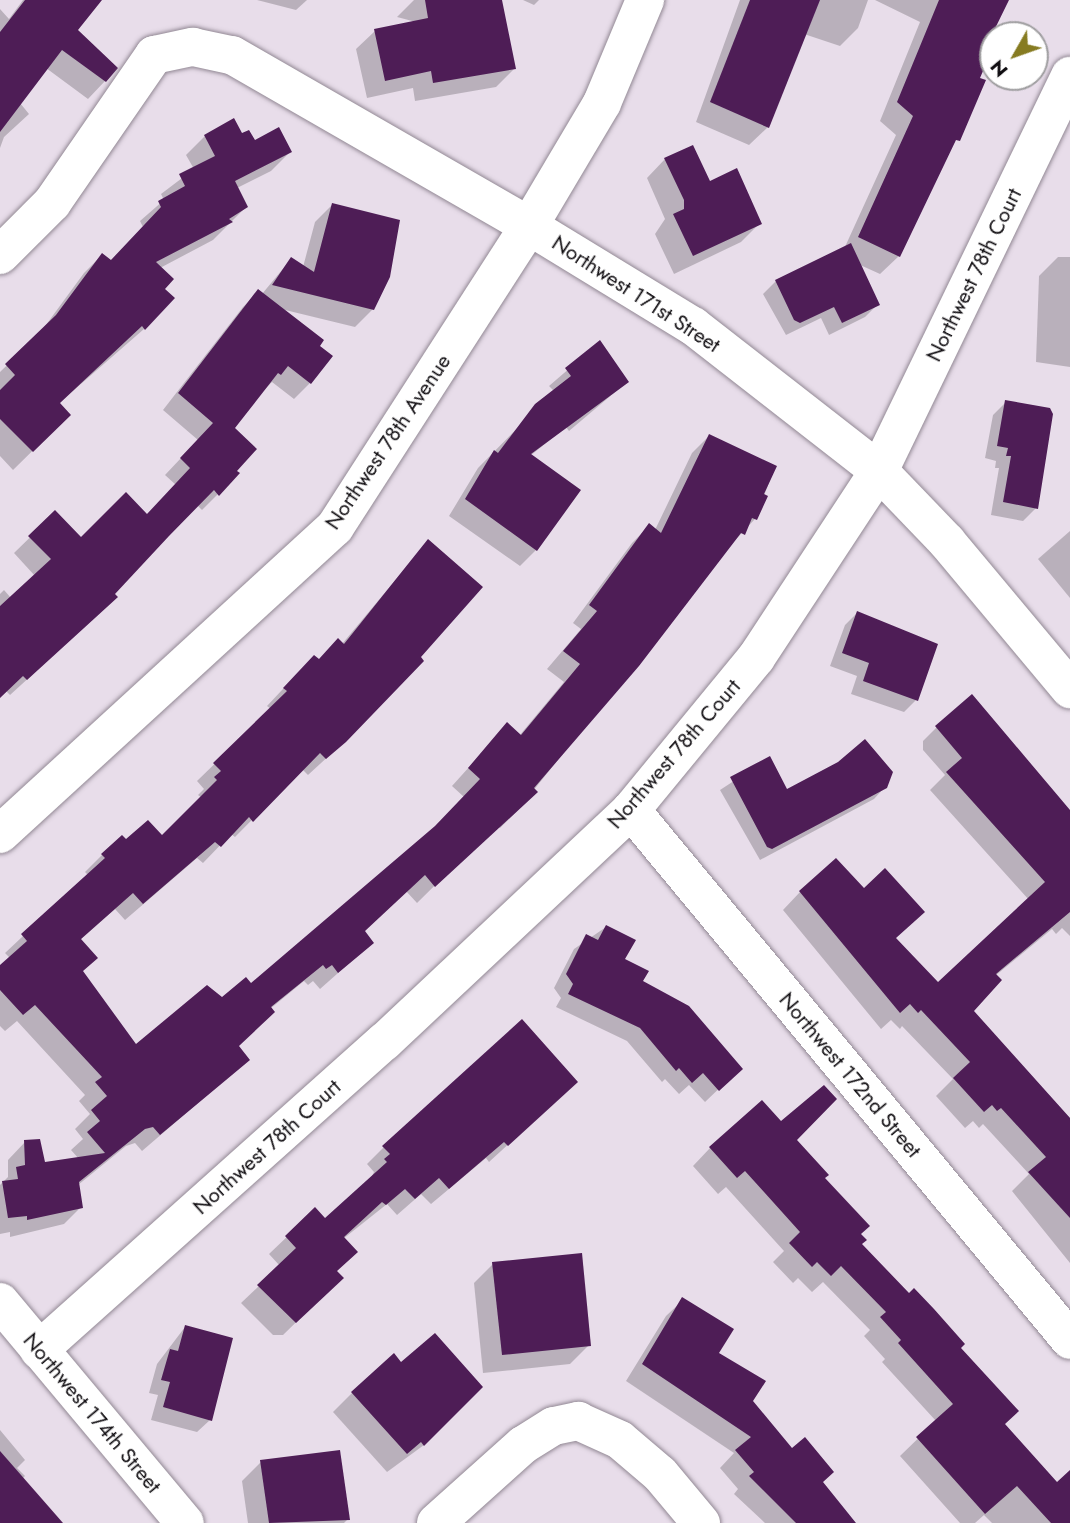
<!DOCTYPE html>
<style>
body{margin:0}
#map{position:relative;width:1070px;height:1523px;overflow:hidden;background:#e8ddea;font-family:Jost,sans-serif}
div>[style]{position:absolute}
.shadow>*{inset:0;background:#0003}
.building>*{inset:0;background:#4e1d56}
.roads{filter:drop-shadow(0 0 2px #928894) drop-shadow(0 0 2px #928894)}
.minor>*{height:38px;margin:-19px;padding:0 19px;transform-origin:19px;border-radius:19px;background:#fff}
span{translate:-50% -50%;white-space:nowrap;text-align:center;line-height:1.15;-webkit-text-stroke:7px #fff;paint-order:stroke}
.street-label{font-size:21px;color:#100d11}
.north{position:absolute;left:979px;top:21px;width:70px;height:70px;box-sizing:border-box;background:#fff;border:2px solid #9f9ea0;border-radius:50%;rotate:230deg;font-size:19px;font-weight:700;line-height:28px;text-align:center;color:#100d11}
.north::after{content:'';display:block;margin:auto;width:24px;height:32px;background:#867b21;clip-path:polygon(50% 0,100% 100%,50% 72%,0 100%)}
</style>
<div id="map">
<div class="shadow">
<i style="clip-path:polygon(23px 0,84px 0,75px 31px,105px 81px,88px 99px,46px 68px,20px 103px,29px 114px,4px 137px,0 148px,0 9px,9px 19px)"></i>
<i style="clip-path:polygon(257px 0,307px 0,296px 10px)"></i>
<i style="clip-path:polygon(414px 0,500px 0,514px 69px,496px 87px,415px 101px,413px 88px,367px 98px,356px 49px,375px 31px,416px 22px,397px 17px)"></i>
<i style="clip-path:polygon(523px 0,539px 0,534px 5px)"></i>
<i style="clip-path:polygon(740px 0,868px 0,858px 28px,840px 46px,804px 34px,768px 127px,749px 145px,696px 122px)"></i>
<i style="clip-path:polygon(875px 0,1006px 0,899px 256px,880px 274px,858px 264px,878px 304px,865px 317px,829px 335px,821px 318px,786px 335px,763px 294px,776px 281px,844px 249px,896px 135px,880px 121px,920px 22px)"></i>
<i style="clip-path:polygon(205px 136px,241px 136px,290px 152px,271px 171px,237px 188px,246px 207px,213px 240px,160px 268px,162px 289px,144px 329px,58px 404px,69px 415px,13px 470px,0 456px,0 372px,40px 333px,84px 273px,102px 255px,110px 262px,143px 227px,140px 221px,164px 200px,161px 194px,194px 169px,186px 155px)"></i>
<i style="clip-path:polygon(665px 159px,709px 183px,760px 223px,741px 242px,674px 274px,655px 234px,665px 219px,647px 178px)"></i>
<i style="clip-path:polygon(332px 205px,373px 309px,355px 327px,281px 309px,317px 346px,310px 383px,294px 399px,272px 382px,264px 390px,232px 428px,218px 494px,202px 510px,197px 505px,112px 594px,100px 613px,10px 695px,6px 691px,0 696px,0 594px,4px 590px,11px 598px,35px 576px,14px 553px,55px 513px,81px 539px,147px 516px,176px 485px,165px 475px,198px 440px,163px 410px,243px 307px,259px 291px,262px 294px,291px 259px,303px 267px,315px 222px)"></i>
<i style="clip-path:polygon(1058px 257px,1070px 257px,1070px 367px,1036px 362px,1039px 276px)"></i>
<i style="clip-path:polygon(600px 342px,627px 382px,569px 431px,566px 427px,530px 456px,536px 550px,520px 566px,449px 516px,478px 468px,554px 391px,549px 386px)"></i>
<i style="clip-path:polygon(1006px 402px,1036px 508px,1023px 521px,991px 515px,999px 468px,995px 468px,996px 461px,985px 458px,993px 415px)"></i>
<i style="clip-path:polygon(709px 436px,775px 467px,755px 519px,725px 551px,517px 811px,500px 828px,496px 825px,417px 903px,406px 891px,363px 932px,372px 943px,320px 989px,313px 981px,308px 985px,304px 981px,270px 1009px,237px 1046px,248px 1060px,142px 1151px,135px 1143px,126px 1146px,78px 1185px,81px 1207px,64px 1224px,10px 1237px,10px 1232px,0 1234px,0 1185px,8px 1177px,8px 1160px,25px 1142px,43px 1164px,79px 1159px,71px 1150px,83px 1139px,75px 1129px,90px 1114px,79px 1101px,85px 1095px,17px 1021px,5px 1031px,0 1026px,0 968px,10px 958px,5px 953px,88px 875px,85px 872px,102px 855px,126px 842px,162px 838px,202px 798px,198px 795px,204px 789px,197px 781px,271px 709px,267px 706px,297px 674px,342px 644px,428px 541px,345px 741px,308px 775px,302px 769px,235px 837px,231px 834px,203px 863px,197px 858px,125px 920px,115px 909px,80px 940px,81px 972px,135px 1046px,250px 986px,431px 832px,464px 797px,452px 786px,507px 725px,519px 736px,564px 682px,547px 669px,581px 629px,573px 623px,632px 543px,649px 526px,655px 530px,692px 453px)"></i>
<i style="clip-path:polygon(1070px 531px,1070px 598px,1038px 559px)"></i>
<i style="clip-path:polygon(857px 613px,916px 700px,904px 712px,851px 694px,857px 676px,830px 666px,845px 625px)"></i>
<i style="clip-path:polygon(941px 723px,1070px 814px,1070px 936px,1062px 928px,1056px 934px,1052px 929px,995px 976px,972px 1011px,1070px 1118px,1070px 1263px,1012px 1191px,1029px 1174px,983px 1124px,979px 1128px,973px 1121px,965px 1128px,936px 1096px,953px 1079px,902px 1026px,900px 1029px,891px 1020px,881px 1029px,783px 910px,800px 892px,894px 939px,938px 984px,1029px 900px,930px 790px,945px 775px,923px 750px,923px 741px)"></i>
<i style="clip-path:polygon(769px 758px,786px 791px,885px 787px,874px 799px,760px 860px,720px 790px)"></i>
<i style="clip-path:polygon(606px 927px,623px 960px,727px 1081px,705px 1102px,689px 1085px,679px 1094px,665px 1079px,662px 1082px,627px 1041px,556px 1007px,561px 998px,554px 988px,574px 949px)"></i>
<i style="clip-path:polygon(558px 1099px,489px 1162px,486px 1158px,431px 1204px,421px 1194px,397px 1215px,387px 1204px,343px 1239px,324px 1295px,283px 1335px,273px 1335px,241px 1303px,280px 1266px,269px 1254px,315px 1210px,325px 1220px,370px 1180px,374px 1172px,367px 1164px,384px 1147px)"></i>
<i style="clip-path:polygon(795px 1140px,859px 1234px,860px 1244px,959px 1348px,1003px 1425px,1057px 1485px,1070px 1473px,1070px 1523px,992px 1523px,984px 1515px,975px 1523px,960px 1523px,900px 1456px,936px 1421px,882px 1362px,885px 1359px,864px 1336px,870px 1330px,823px 1282px,812px 1292px,798px 1278px,793px 1283px,773px 1262px,784px 1251px,726px 1187px,718px 1194px,693px 1166px,710px 1148px)"></i>
<i style="clip-path:polygon(493px 1264px,589px 1345px,570px 1364px,483px 1373px,474px 1283px)"></i>
<i style="clip-path:polygon(683px 1300px,751px 1402px,855px 1523px,765px 1523px,734px 1494px,738px 1489px,720px 1468px,734px 1453px,626px 1381px,666px 1316px)"></i>
<i style="clip-path:polygon(185px 1327px,210px 1420px,197px 1432px,151px 1420px,158px 1395px,149px 1393px,157px 1364px)"></i>
<i style="clip-path:polygon(401px 1364px,424px 1445px,387px 1472px,333px 1412px,352px 1393px)"></i>
<i style="clip-path:polygon(0 1430px,25px 1460px,17px 1468px,25px 1476px,22px 1479px,61px 1523px,0 1523px)"></i>
<i style="clip-path:polygon(261px 1462px,348px 1519px,344px 1523px,248px 1523px,242px 1481px)"></i>
</div>
<div class="building">
<i style="clip-path:polygon(25px 0,102px 0,78px 30px,118px 68px,106px 82px,62px 50px,0 132px,0 32px)"></i>
<i style="clip-path:polygon(425px 0,502px 0,516px 69px,433px 83px,431px 71px,385px 81px,374px 29px,428px 18px)"></i>
<i style="clip-path:polygon(750px 0,820px 0,769px 128px,710px 102px)"></i>
<i style="clip-path:polygon(939px 0,1009px 0,986px 47px,992px 50px,980px 78px,986px 80px,960px 141px,956px 140px,900px 257px,858px 237px,913px 116px,897px 102px)"></i>
<i style="clip-path:polygon(234px 118px,242px 133px,249px 130px,255px 140px,279px 127px,292px 152px,235px 181px,248px 207px,229px 219px,233px 222px,156px 262px,174px 279px,165px 289px,175px 298px,145px 330px,142px 326px,60px 403px,71px 415px,33px 452px,0 419px,0 390px,15px 375px,5px 364px,56px 315px,102px 253px,111px 260px,161px 207px,158px 201px,185px 186px,179px 174px,215px 156px,204px 135px)"></i>
<i style="clip-path:polygon(693px 145px,710px 181px,737px 168px,762px 224px,693px 256px,673px 214px,684px 209px,684px 200px,664px 158px)"></i>
<i style="clip-path:polygon(332px 203px,400px 220px,390px 277px,374px 310px,272px 285px,291px 257px,314px 272px)"></i>
<i style="clip-path:polygon(851px 243px,880px 305px,842px 323px,834px 307px,800px 323px,794px 320px,775px 280px)"></i>
<i style="clip-path:polygon(258px 289px,324px 340px,320px 346px,333px 356px,311px 384px,288px 366px,281px 375px,278px 373px,235px 428px,257px 449px,237px 471px,240px 473px,219px 496px,214px 490px,169px 536px,115px 594px,118px 597px,27px 680px,23px 676px,0 698px,0 606px,51px 559px,28px 536px,55px 510px,81px 537px,126px 492px,147px 514px,190px 468px,180px 458px,213px 423px,178px 393px)"></i>
<i style="clip-path:polygon(600px 340px,629px 382px,531px 454px,581px 490px,537px 551px,465px 499px,494px 450px,498px 453px,535px 404px,571px 376px,565px 368px)"></i>
<i style="clip-path:polygon(1005px 400px,1050px 408px,1053px 414px,1038px 509px,1003px 502px,1011px 456px,1006px 456px,1008px 448px,997px 446px)"></i>
<i style="clip-path:polygon(709px 434px,777px 466px,764px 494px,768px 496px,757px 520px,752px 518px,745px 535px,741px 533px,639px 666px,534px 788px,538px 792px,435px 887px,425px 875px,365px 931px,374px 943px,338px 973px,332px 965px,326px 969px,323px 965px,271px 1007px,275px 1012px,239px 1046px,250px 1060px,160px 1135px,153px 1127px,145px 1129px,79px 1182px,83px 1208px,27px 1220px,27px 1216px,8px 1218px,2px 1181px,18px 1179px,16px 1167px,25px 1165px,24px 1140px,40px 1139px,45px 1162px,105px 1153px,87px 1132px,100px 1121px,91px 1110px,107px 1096px,95px 1082px,102px 1077px,35px 1005px,23px 1015px,0 990px,0 965px,27px 941px,21px 934px,105px 858px,101px 854px,122px 835px,126px 839px,148px 820px,162px 835px,217px 780px,214px 777px,221px 771px,213px 763px,287px 691px,283px 688px,314px 655px,319px 659px,338px 638px,344px 644px,428px 539px,483px 587px,421px 657px,424px 661px,346px 742px,326px 759px,320px 753px,253px 822px,249px 817px,221px 847px,215px 842px,143px 904px,133px 893px,81px 939px,98px 958px,83px 971px,136px 1044px,207px 985px,222px 997px,246px 977px,251px 983px,435px 826px,480px 779px,468px 768px,507px 722px,521px 735px,580px 664px,563px 651px,597px 611px,589px 605px,649px 523px,661px 533px)"></i>
<i style="clip-path:polygon(857px 611px,938px 644px,918px 701px,863px 681px,869px 663px,842px 653px)"></i>
<i style="clip-path:polygon(972px 694px,1070px 810px,1070px 912px,996px 974px,1002px 980px,974px 1011px,1070px 1118px,1070px 1218px,1028px 1172px,1046px 1157px,1001px 1108px,997px 1111px,992px 1105px,984px 1112px,953px 1078px,970px 1062px,921px 1010px,918px 1013px,910px 1004px,900px 1013px,799px 891px,836px 858px,864px 888px,885px 868px,925px 912px,896px 938px,938px 982px,1045px 882px,946px 772px,962px 758px,935px 726px)"></i>
<i style="clip-path:polygon(865px 739px,893px 772px,887px 788px,772px 849px,767px 847px,730px 777px,770px 756px,787px 789px,838px 762px)"></i>
<i style="clip-path:polygon(606px 925px,636px 940px,625px 959px,649px 971px,643px 981px,689px 1006px,743px 1069px,719px 1091px,703px 1073px,692px 1083px,679px 1068px,676px 1071px,640px 1028px,568px 994px,573px 984px,566px 974px,586px 934px,598px 940px)"></i>
<i style="clip-path:polygon(522px 1019px,578px 1082px,508px 1146px,504px 1142px,449px 1189px,439px 1178px,415px 1199px,405px 1189px,386px 1205px,382px 1202px,344px 1237px,358px 1252px,337px 1271px,344px 1278px,296px 1323px,257px 1285px,296px 1248px,285px 1236px,315px 1207px,325px 1218px,387px 1162px,384px 1159px,390px 1154px,382px 1146px)"></i>
<i style="clip-path:polygon(824px 1085px,837px 1099px,797px 1140px,829px 1175px,825px 1178px,870px 1226px,861px 1234px,867px 1240px,862px 1244px,909px 1293px,914px 1288px,934px 1309px,965px 1344px,961px 1348px,1019px 1411px,1005px 1424px,1057px 1482px,1070px 1470px,1070px 1523px,1051px 1523px,1017px 1486px,985px 1514px,916px 1437px,953px 1404px,898px 1343px,901px 1340px,880px 1317px,886px 1312px,841px 1266px,831px 1276px,817px 1262px,812px 1267px,789px 1243px,800px 1232px,745px 1171px,737px 1178px,709px 1147px,762px 1100px,781px 1121px)"></i>
<i style="clip-path:polygon(582px 1253px,591px 1346px,502px 1355px,492px 1262px)"></i>
<i style="clip-path:polygon(682px 1297px,734px 1329px,719px 1353px,766px 1381px,753px 1401px,792px 1448px,805px 1437px,834px 1472px,823px 1482px,856px 1523px,796px 1523px,749px 1476px,754px 1472px,735px 1450px,751px 1437px,642px 1364px)"></i>
<i style="clip-path:polygon(185px 1325px,233px 1338px,212px 1421px,163px 1407px,170px 1382px,161px 1380px,170px 1349px,178px 1351px)"></i>
<i style="clip-path:polygon(435px 1333px,483px 1387px,424px 1446px,421px 1442px,407px 1454px,351px 1392px,394px 1353px,401px 1362px)"></i>
<i style="clip-path:polygon(340px 1450px,350px 1520px,269px 1523px,260px 1460px)"></i>
<i style="clip-path:polygon(0 1451px,63px 1523px,0 1523px)"></i>
</div>
<div class="roads">
<div class="minor">
<i style="left:0;top:255px;width:74px;rotate:-45deg"></i>
<i style="left:52px;top:203px;width:180px;rotate:-55.4deg"></i>
<i style="left:154px;top:55px;width:40px;rotate:-12deg"></i>
<i style="left:193px;top:47px;width:40px;rotate:12deg"></i>
<i style="left:232px;top:55px;width:343px;rotate:29.9deg"></i>
<i style="left:529px;top:226px;width:192px;rotate:31.4deg"></i>
<i style="left:693px;top:326px;width:236px;rotate:37.9deg"></i>
<i style="left:879px;top:471px;width:98px;rotate:46.2deg"></i>
<i style="left:947px;top:542px;width:192px;rotate:50.1deg"></i>
<i style="left:631px;top:810px;width:688px;rotate:50.36deg"></i>
<i style="left:0;top:834px;width:454px;rotate:-42.5deg"></i>
<i style="left:335px;top:527px;width:358px;rotate:-57.2deg"></i>
<i style="left:529px;top:226px;width:143px;rotate:-59.3deg"></i>
<i style="left:602px;top:103px;width:112px;rotate:-67.3deg"></i>
<i style="left:0;top:1302px;width:288px;rotate:50.1deg"></i>
<i style="left:39px;top:1350px;width:462px;rotate:-41.8deg"></i>
<i style="left:384px;top:1042px;width:339px;rotate:-43.2deg"></i>
<i style="left:631px;top:810px;width:197px;rotate:-50.6deg"></i>
<i style="left:756px;top:658px;width:224px;rotate:-56.7deg"></i>
<i style="left:879px;top:471px;width:439px;rotate:-64.2deg"></i>
<i style="left:436px;top:1523px;width:117px;rotate:-41.9deg"></i>
<i style="left:523px;top:1445px;width:36px;rotate:-32deg"></i>
<i style="left:554px;top:1426px;width:25px;rotate:-12deg"></i>
<i style="left:578px;top:1421px;width:46px;rotate:24.3deg"></i>
<i style="left:620px;top:1440px;width:52px;rotate:40.4deg"></i>
<i style="left:660px;top:1474px;width:64px;rotate:50.1deg"></i>
</div>
</div>
<div class="street-label">
<span style="left:974px;top:275px;rotate:-64deg">Northwest 78th Court</span>
<span style="left:636px;top:294px;rotate:33deg">Northwest 171st Street</span>
<span style="left:388px;top:442px;rotate:-56deg">Northwest 78th Avenue</span>
<span style="left:674px;top:754px;rotate:-49deg">Northwest 78th Court</span>
<span style="left:850px;top:1075px;rotate:50deg">Northwest 172nd Street</span>
<span style="left:267px;top:1147px;rotate:-42deg">Northwest 78th Court</span>
<span style="left:92px;top:1413px;rotate:50deg">Northwest 174th Street</span>
</div>
<div class="north">N</div>
</div>
